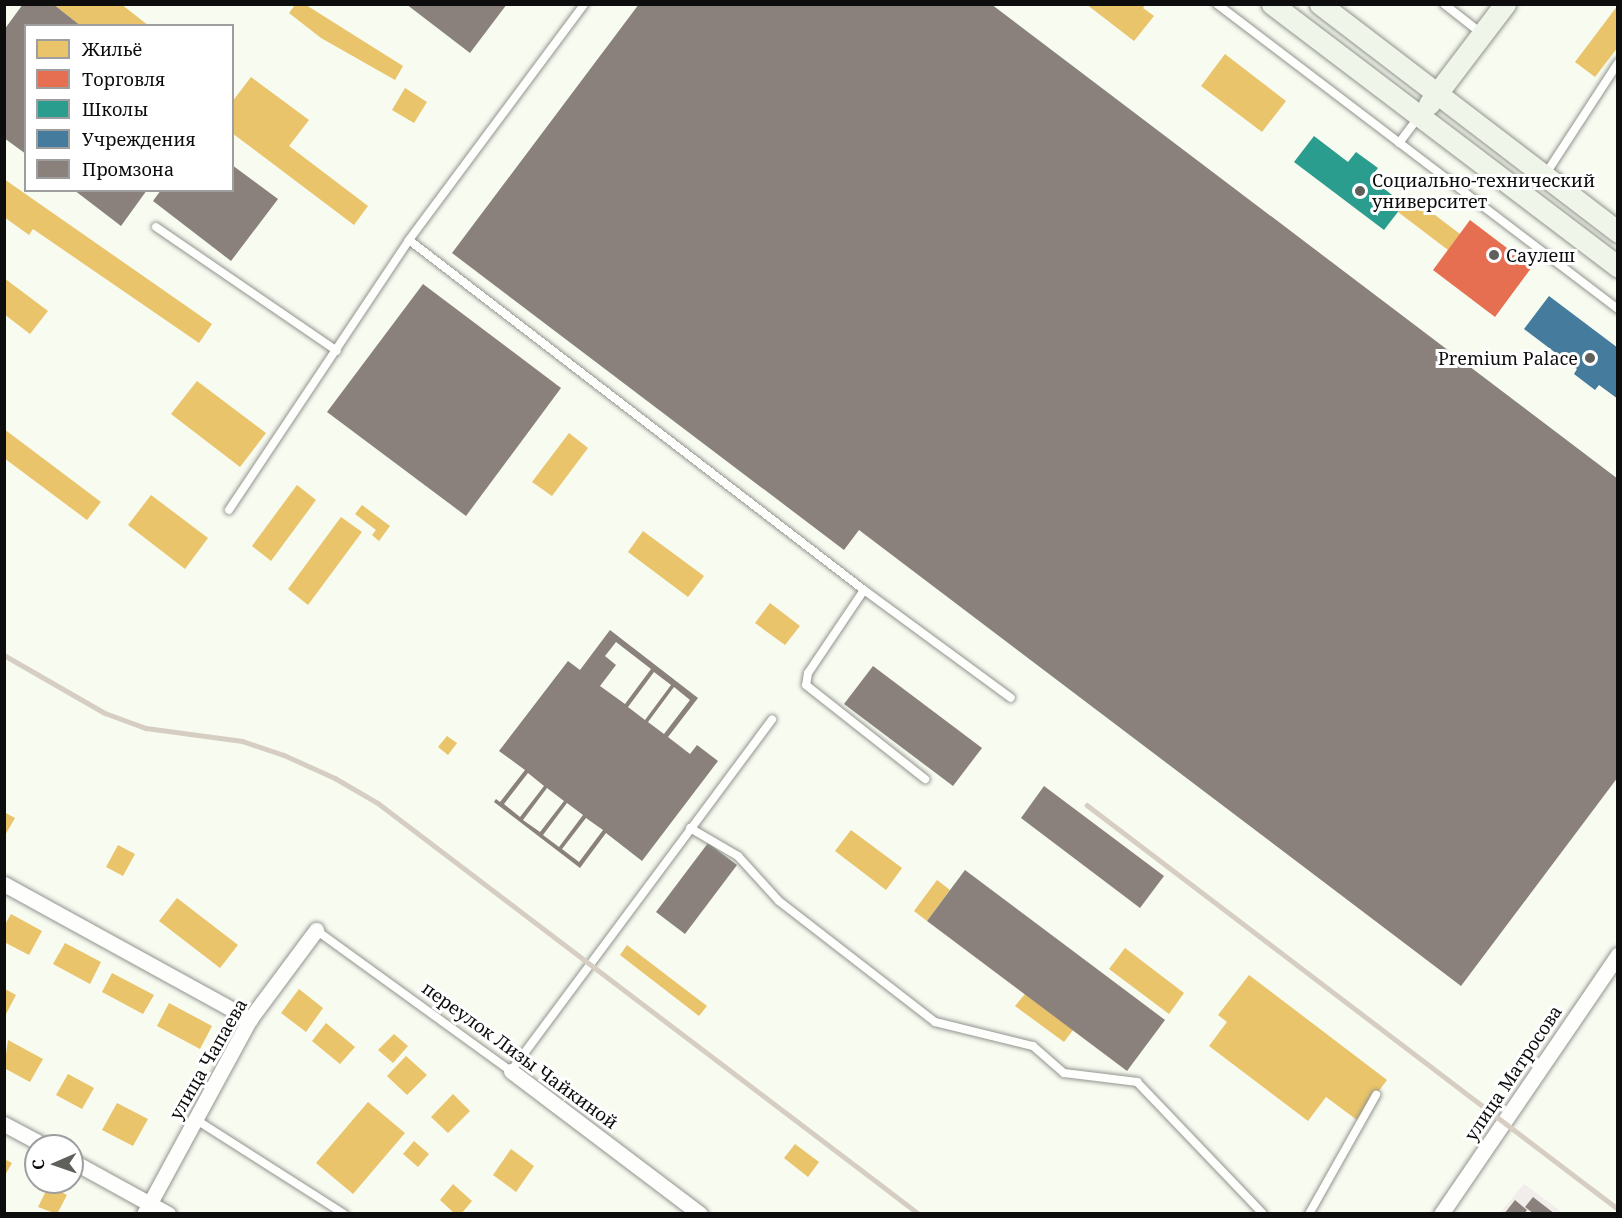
<!DOCTYPE html>
<meta charset="utf-8">
<style>
body{margin:0}
#map{position:relative;width:1622px;height:1218px;overflow:hidden;background:#f7fbf0;font-family:"Noto Serif",serif}
div>[style]{position:absolute}
.industrial>*{inset:0;background:#f1edeb}
.homes>*{inset:0;background:#e9c46a}
.shops>*{inset:0;background:#e76f51}
.schools>*{inset:0;background:#2a9d8f}
.public>*{inset:0;background:#457b9d}
.industry>*{inset:0;background:#8a817c}
.roads{filter:drop-shadow(0 0 2px #92948f) drop-shadow(0 0 2px #92948f)}
.lane>*{height:8px;margin:-4px;padding:0 4px;transform-origin:4px;border-radius:4px;background:#fefefd}
.street>*{height:15px;margin:-7.5px;padding:0 7.5px;transform-origin:7.5px;border-radius:7.5px;background:#fefefd}
.secondary>*{height:21px;margin:-10.5px;padding:0 10.5px;transform-origin:10.5px;border-radius:10.5px;background:#eff5e8}
.rail>*{height:4.5px;margin:-2.25px;padding:0 2.25px;transform-origin:2.25px;border-radius:2.25px;background:#d7cec3}
.dots>*{width:16px;height:16px;translate:-50% -50%;box-sizing:border-box;border:3px solid #fff;border-radius:50%}
span{translate:-50% -50%;white-space:nowrap;text-align:center;line-height:1.15;-webkit-text-stroke:6px #fff;paint-order:stroke}
.poi-label{font-size:18px;color:#0d0d0d}
.left{translate:0 -50%;text-align:left}
.right{translate:-100% -50%;text-align:right}
.street-label{font-size:18px;color:#0d0d0d}
.frame{position:absolute;inset:0;border:6px solid #0d0d0d;pointer-events:none}
.legend{position:absolute;left:24px;top:24px;width:210px;height:168px;box-sizing:border-box;background:#fff;border:2px solid #9e9e9e;margin:0;padding:8px 10px;list-style:none;font-size:18px;color:#0d0d0d}
.legend li{display:flex;align-items:center;gap:12px;height:30px}
.legend b{width:30px;border:2px solid #9e9e9e}
.north{position:absolute;left:24px;top:1134px;width:60px;height:60px;box-sizing:border-box;background:#fff;border:2px solid #9e9e9e;border-radius:50%;rotate:268deg;font-size:16px;font-weight:700;line-height:24px;text-align:center;color:#0d0d0d}
.north::after{content:'';display:block;margin:auto;width:21px;height:27px;background:#5f605c;clip-path:polygon(50% 0,100% 100%,50% 72%,0 100%)}
</style>
<div id="map">
<div class="industrial">
<i style="clip-path:polygon(1524px 1184px,1563px 1213px,1499px 1214px)"></i>
</div>
<div class="homes">
<i style="clip-path:polygon(53px 4px,121px 4px,149px 26px,81px 26px)"></i>
<i style="clip-path:polygon(1086px 4px,1146px 4px,1143px 8px,1154px 16px,1134px 41px)"></i>
<i style="clip-path:polygon(295px 5px,306px 5px,403px 66px,395px 80px,321px 38px,289px 13px)"></i>
<i style="clip-path:polygon(1618px 5px,1618px 47px,1595px 77px,1575px 62px)"></i>
<i style="clip-path:polygon(1225px 54px,1286px 101px,1262px 132px,1201px 86px)"></i>
<i style="clip-path:polygon(251px 77px,309px 120px,289px 146px,368px 206px,354px 225px,232px 133px,232px 102px)"></i>
<i style="clip-path:polygon(405px 88px,427px 102px,414px 123px,392px 110px)"></i>
<i style="clip-path:polygon(4px 179px,212px 324px,199px 343px,33px 229px,29px 235px,4px 217px)"></i>
<i style="clip-path:polygon(1410px 196px,1460px 234px,1448px 250px,1398px 212px)"></i>
<i style="clip-path:polygon(4px 278px,48px 311px,30px 334px,4px 314px)"></i>
<i style="clip-path:polygon(197px 381px,266px 433px,240px 467px,171px 414px)"></i>
<i style="clip-path:polygon(4px 429px,101px 502px,87px 520px,4px 458px)"></i>
<i style="clip-path:polygon(569px 433px,588px 448px,552px 496px,532px 482px)"></i>
<i style="clip-path:polygon(297px 485px,316px 500px,271px 561px,252px 546px)"></i>
<i style="clip-path:polygon(151px 495px,208px 538px,185px 569px,128px 525px)"></i>
<i style="clip-path:polygon(362px 505px,390px 526px,379px 541px,372px 535px,376px 530px,355px 514px)"></i>
<i style="clip-path:polygon(341px 517px,362px 532px,308px 605px,288px 589px)"></i>
<i style="clip-path:polygon(643px 531px,704px 576px,688px 597px,628px 552px)"></i>
<i style="clip-path:polygon(770px 603px,800px 626px,785px 645px,755px 623px)"></i>
<i style="clip-path:polygon(447px 736px,457px 743px,448px 755px,438px 747px)"></i>
<i style="clip-path:polygon(4px 812px,15px 818px,4px 837px)"></i>
<i style="clip-path:polygon(851px 830px,902px 868px,886px 890px,835px 851px)"></i>
<i style="clip-path:polygon(118px 845px,135px 854px,123px 876px,106px 867px)"></i>
<i style="clip-path:polygon(937px 880px,950px 890px,927px 921px,914px 911px)"></i>
<i style="clip-path:polygon(177px 898px,238px 945px,220px 968px,159px 921px)"></i>
<i style="clip-path:polygon(11px 914px,42px 931px,29px 955px,4px 942px,4px 926px)"></i>
<i style="clip-path:polygon(65px 943px,101px 962px,90px 984px,53px 964px)"></i>
<i style="clip-path:polygon(627px 945px,707px 1006px,699px 1016px,620px 955px)"></i>
<i style="clip-path:polygon(1125px 948px,1184px 993px,1169px 1014px,1109px 969px)"></i>
<i style="clip-path:polygon(112px 973px,154px 995px,143px 1014px,102px 992px)"></i>
<i style="clip-path:polygon(1249px 975px,1387px 1080px,1357px 1120px,1326px 1097px,1308px 1121px,1209px 1046px,1227px 1022px,1218px 1015px)"></i>
<i style="clip-path:polygon(5px 989px,16px 995px,5px 1016px)"></i>
<i style="clip-path:polygon(299px 989px,323px 1008px,306px 1032px,281px 1013px)"></i>
<i style="clip-path:polygon(1025px 994px,1073px 1030px,1064px 1042px,1015px 1006px)"></i>
<i style="clip-path:polygon(169px 1003px,212px 1026px,200px 1049px,157px 1026px)"></i>
<i style="clip-path:polygon(326px 1023px,355px 1047px,340px 1064px,312px 1041px)"></i>
<i style="clip-path:polygon(394px 1034px,408px 1046px,393px 1063px,378px 1050px)"></i>
<i style="clip-path:polygon(8px 1040px,43px 1059px,30px 1082px,4px 1068px)"></i>
<i style="clip-path:polygon(406px 1056px,427px 1075px,407px 1095px,387px 1076px)"></i>
<i style="clip-path:polygon(68px 1074px,94px 1088px,82px 1109px,56px 1095px)"></i>
<i style="clip-path:polygon(453px 1094px,470px 1111px,448px 1133px,431px 1117px)"></i>
<i style="clip-path:polygon(368px 1102px,405px 1133px,353px 1194px,316px 1163px)"></i>
<i style="clip-path:polygon(117px 1103px,148px 1119px,133px 1146px,102px 1130px)"></i>
<i style="clip-path:polygon(414px 1141px,429px 1154px,418px 1167px,403px 1154px)"></i>
<i style="clip-path:polygon(795px 1144px,819px 1162px,808px 1177px,784px 1158px)"></i>
<i style="clip-path:polygon(511px 1149px,534px 1166px,516px 1192px,493px 1175px)"></i>
<i style="clip-path:polygon(4px 1159px,12px 1163px,4px 1177px)"></i>
<i style="clip-path:polygon(453px 1184px,472px 1201px,461px 1214px,455px 1214px,440px 1200px)"></i>
<i style="clip-path:polygon(49px 1185px,67px 1195px,57px 1214px,38px 1207px)"></i>
</div>
<div class="shops">
<i style="clip-path:polygon(1470px 220px,1532px 267px,1495px 317px,1433px 270px)"></i>
</div>
<div class="schools">
<i style="clip-path:polygon(1314px 136px,1348px 162px,1356px 152px,1378px 168px,1370px 178px,1404px 204px,1384px 230px,1294px 162px)"></i>
</div>
<div class="public">
<i style="clip-path:polygon(1549px 296px,1618px 348px,1618px 399px,1599px 385px,1595px 390px,1574px 374px,1577px 369px,1524px 329px)"></i>
</div>
<div class="industry">
<i style="clip-path:polygon(23px 4px,53px 4px,81px 26px,26px 26px,26px 154px,4px 138px,4px 30px)"></i>
<i style="clip-path:polygon(406px 4px,507px 4px,470px 53px)"></i>
<i style="clip-path:polygon(639px 4px,991px 4px,1618px 479px,1618px 777px,1461px 986px,859px 530px,844px 550px,452px 253px)"></i>
<i style="clip-path:polygon(232px 165px,278px 199px,231px 261px,153px 201px,161px 190px,232px 190px)"></i>
<i style="clip-path:polygon(74px 190px,147px 190px,121px 226px)"></i>
<i style="clip-path:polygon(423px 284px,561px 388px,466px 516px,327px 412px)"></i>
<i style="clip-path:polygon(evenodd,610px 630px,698px 698px,668px 737px,690px 754px,697px 745px,718px 761px,642px 861px,606px 833px,580px 868px,494px 802px,496px 799px,500px 802px,525px 770px,499px 751px,568px 661px,580px 670px,610px 630px,616px 642px,651px 669px,625px 704px,600px 686px,616px 665px,605px 656px,616px 642px,610px 630px,654px 672px,671px 685px,645px 720px,628px 707px,654px 672px,610px 630px,674px 687px,690px 700px,664px 734px,648px 722px,674px 687px,610px 630px,528px 773px,544px 786px,520px 817px,504px 804px,528px 773px,610px 630px,547px 788px,564px 801px,540px 832px,523px 820px,547px 788px,610px 630px,567px 803px,583px 815px,559px 847px,543px 835px,567px 803px,610px 630px,586px 818px,603px 830px,579px 862px,562px 849px,586px 818px)"></i>
<i style="clip-path:polygon(873px 666px,982px 748px,953px 786px,844px 704px)"></i>
<i style="clip-path:polygon(1044px 786px,1164px 876px,1140px 908px,1021px 818px)"></i>
<i style="clip-path:polygon(708px 843px,737px 865px,685px 934px,656px 912px)"></i>
<i style="clip-path:polygon(965px 870px,1165px 1020px,1127px 1071px,927px 921px)"></i>
<i style="clip-path:polygon(1533px 1197px,1555px 1214px,1534px 1214px,1525px 1207px)"></i>
<i style="clip-path:polygon(1515px 1200px,1527px 1210px,1524px 1214px,1504px 1214px)"></i>
</div>
<div class="roads">
<div class="lane">
<i style="left:1217px;top:4px;width:504px;rotate:37.26deg"></i>
<i style="left:1444px;top:4px;width:47px;rotate:38.1deg"></i>
<i style="left:1399px;top:143px;width:31px;rotate:-53deg"></i>
<i style="left:1545px;top:175px;width:134px;rotate:-56.9deg"></i>
<i style="left:156px;top:227px;width:219px;rotate:34.4deg"></i>
<i style="left:409px;top:240px;width:574px;rotate:37.57deg"></i>
<i style="left:864px;top:590px;width:182px;rotate:36.3deg"></i>
<i style="left:229px;top:510px;width:324px;rotate:-56.3deg"></i>
<i style="left:409px;top:240px;width:294px;rotate:-53.4deg"></i>
<i style="left:864px;top:590px;width:100px;rotate:124deg"></i>
<i style="left:808px;top:673px;width:12px;rotate:99deg"></i>
<i style="left:806px;top:685px;width:152px;rotate:38.3deg"></i>
<i style="left:690px;top:828px;width:56px;rotate:30.3deg"></i>
<i style="left:738px;top:856px;width:61px;rotate:47.7deg"></i>
<i style="left:779px;top:901px;width:197px;rotate:37.8deg"></i>
<i style="left:935px;top:1022px;width:101px;rotate:13.8deg"></i>
<i style="left:1033px;top:1046px;width:41px;rotate:41.1deg"></i>
<i style="left:1064px;top:1073px;width:74px;rotate:7deg"></i>
<i style="left:1137px;top:1082px;width:182px;rotate:46.3deg"></i>
<i style="left:316px;top:930px;width:241px;rotate:35.9deg"></i>
<i style="left:511px;top:1071px;width:438px;rotate:-53.4deg"></i>
<i style="left:195px;top:1119px;width:177px;rotate:32.5deg"></i>
<i style="left:1309px;top:1214px;width:137px;rotate:-60.6deg"></i>
</div>
<div class="street">
<i style="left:4px;top:884px;width:281px;rotate:28.8deg"></i>
<i style="left:511px;top:1071px;width:237px;rotate:37.1deg"></i>
<i style="left:4px;top:1124px;width:47px;rotate:28.2deg"></i>
<i style="left:72px;top:1161px;width:110px;rotate:28.9deg"></i>
<i style="left:144px;top:1214px;width:222px;rotate:-61.5deg"></i>
<i style="left:250px;top:1019px;width:111px;rotate:-53.4deg"></i>
<i style="left:1441px;top:1214px;width:314px;rotate:-55.7deg"></i>
</div>
<div class="secondary">
<i style="left:1272px;top:4px;width:435px;rotate:37.2deg"></i>
<i style="left:1320px;top:4px;width:375px;rotate:37.4deg"></i>
<i style="left:1429px;top:104px;width:126px;rotate:-52.8deg"></i>
</div>
</div>
<div class="rail">
<i style="left:4px;top:655px;width:116px;rotate:29.9deg"></i>
<i style="left:105px;top:713px;width:44px;rotate:20.1deg"></i>
<i style="left:146px;top:728px;width:97px;rotate:7.7deg"></i>
<i style="left:242px;top:741px;width:44px;rotate:18.4deg"></i>
<i style="left:284px;top:755px;width:56px;rotate:24.3deg"></i>
<i style="left:335px;top:778px;width:50px;rotate:30.2deg"></i>
<i style="left:378px;top:803px;width:679px;rotate:37.22deg"></i>
<i style="left:1087px;top:805px;width:667px;rotate:37.26deg"></i>
</div>
<div class="dots">
<i style="left:1360px;top:191px;background:#5f605c"></i>
<i style="left:1494px;top:255px;background:#5f605c"></i>
<i style="left:1590px;top:358px;background:#5f605c"></i>
</div>
<div class="poi-label">
<span class="left" style="left:1372px;top:191px">Социально-технический<br>университет</span>
<span class="left" style="left:1506px;top:255px">Саулеш</span>
<span class="right" style="left:1578px;top:358px">Premium Palace</span>
</div>
<div class="street-label">
<span style="left:520px;top:1055px;rotate:36deg">переулок Лизы Чайкиной</span>
<span style="left:208px;top:1059px;rotate:-60deg">улица Чапаева</span>
<span style="left:1513px;top:1073px;rotate:-56deg">улица Матросова</span>
</div>
<div class="frame"></div>
<ul class="legend">
<li><b style="height:16px;background:#e9c46a"></b>Жильё</li>
<li><b style="height:16px;background:#e76f51"></b>Торговля</li>
<li><b style="height:16px;background:#2a9d8f"></b>Школы</li>
<li><b style="height:16px;background:#457b9d"></b>Учреждения</li>
<li><b style="height:16px;background:#8a817c"></b>Промзона</li>
</ul>
<div class="north">С</div>
</div>
